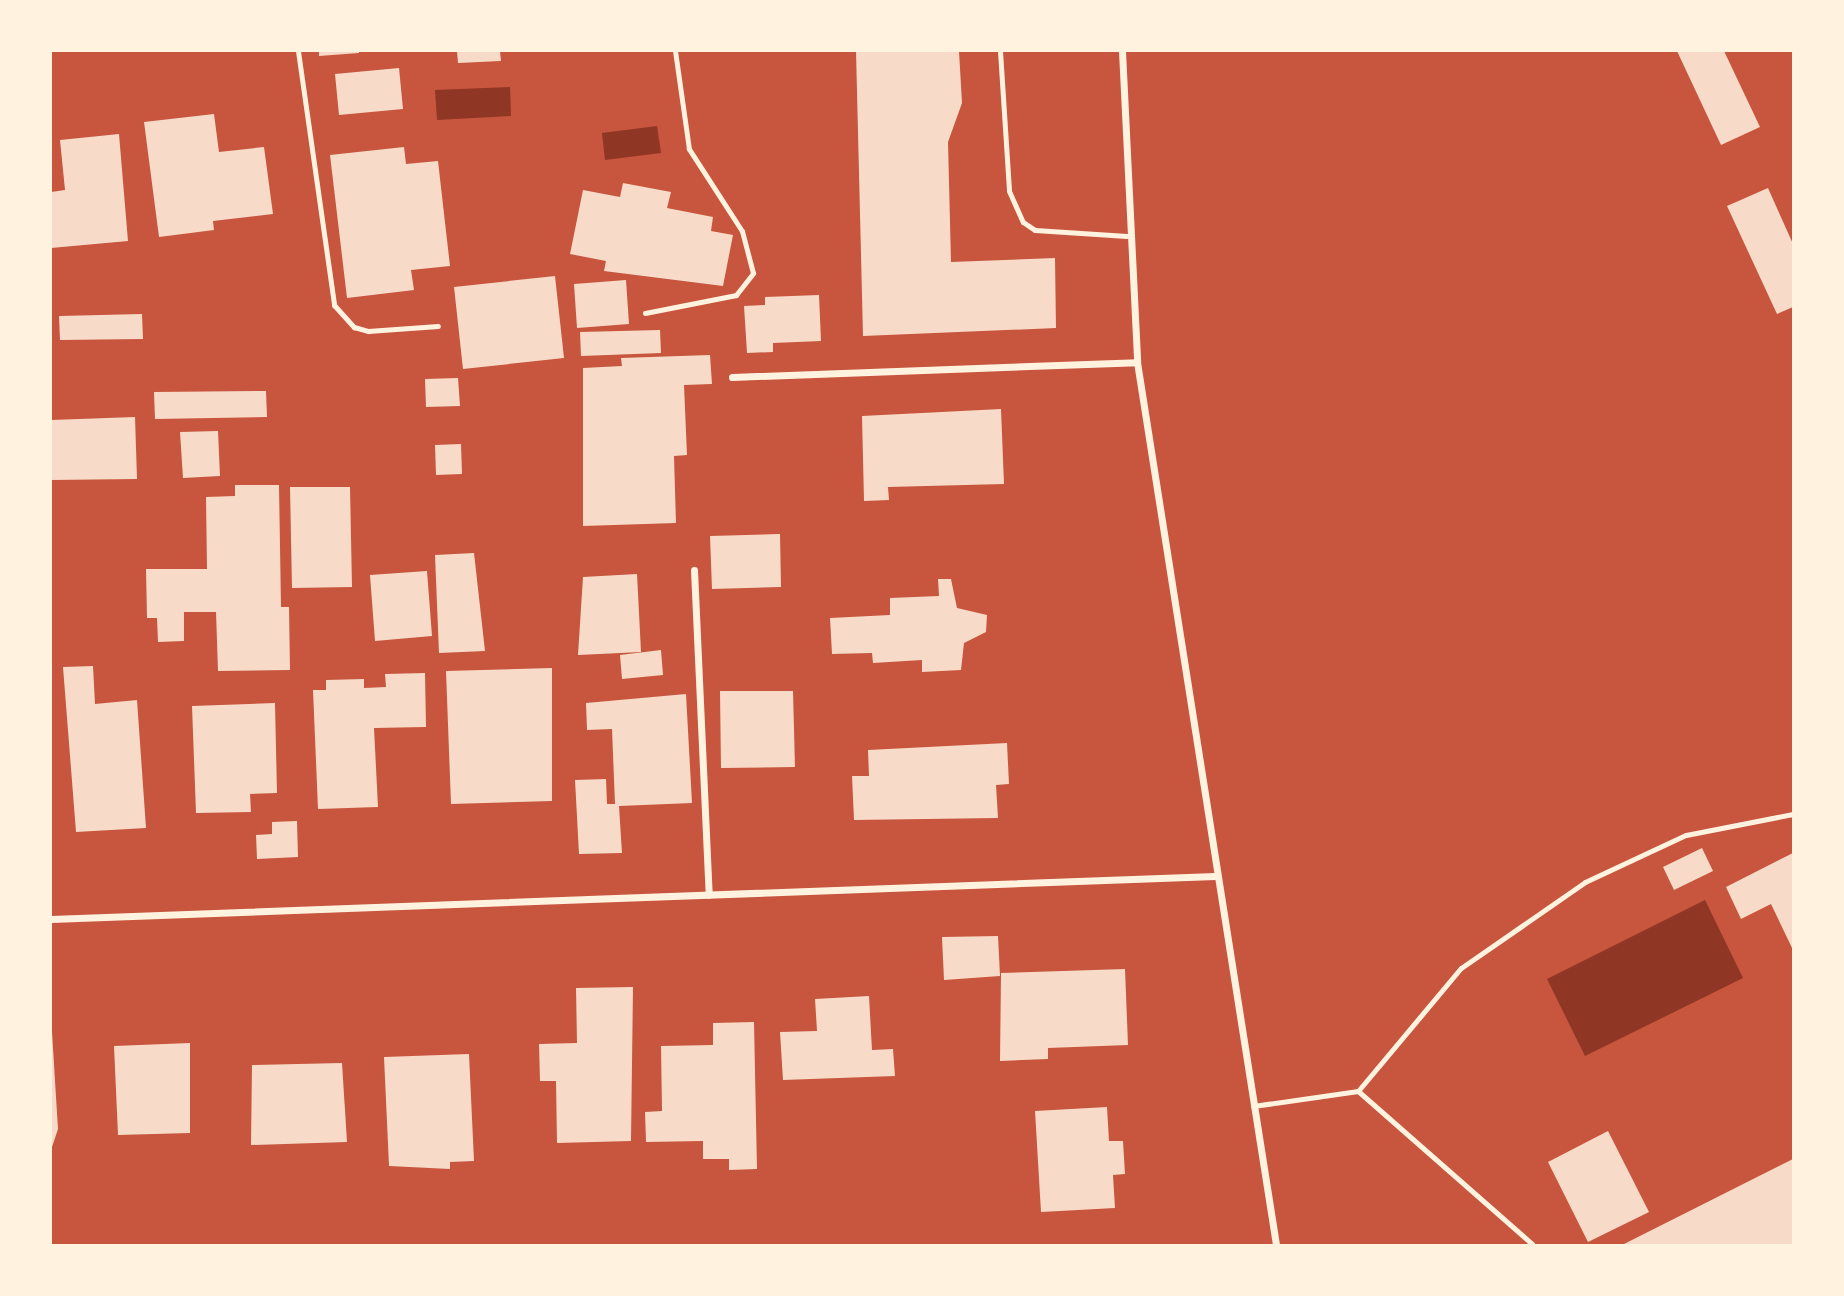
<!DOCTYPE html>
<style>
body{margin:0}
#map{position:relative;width:1844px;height:1296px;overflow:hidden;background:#c8553d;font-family:"DejaVu Sans",sans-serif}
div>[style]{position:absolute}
.water>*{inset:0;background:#8f3625}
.building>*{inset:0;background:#f7dbc8}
.service>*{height:5px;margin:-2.5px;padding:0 2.5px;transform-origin:2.5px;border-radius:2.5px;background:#fff3e0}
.minor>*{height:7px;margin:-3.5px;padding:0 3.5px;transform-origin:3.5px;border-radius:3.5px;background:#fff3e0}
span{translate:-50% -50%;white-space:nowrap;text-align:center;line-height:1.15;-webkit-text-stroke:7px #fff3e0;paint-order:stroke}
.frame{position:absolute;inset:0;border:52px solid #fff3e0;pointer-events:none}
</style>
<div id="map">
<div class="water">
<i style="clip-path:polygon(510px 87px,511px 116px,437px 120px,435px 90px)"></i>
<i style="clip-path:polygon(657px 126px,661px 153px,605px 160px,602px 133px)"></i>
<i style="clip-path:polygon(1705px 900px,1743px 978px,1585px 1056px,1547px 979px)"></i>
</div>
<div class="building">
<i style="clip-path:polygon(319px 51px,359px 51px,359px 53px,319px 56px)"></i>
<i style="clip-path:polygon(457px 51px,500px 51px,501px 61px,458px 63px)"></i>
<i style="clip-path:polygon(856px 51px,959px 51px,962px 103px,948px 142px,951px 262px,1055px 258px,1056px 328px,863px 336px)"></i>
<i style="clip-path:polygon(1677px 51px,1724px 51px,1760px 127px,1721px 145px)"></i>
<i style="clip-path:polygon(399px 68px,403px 109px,339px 115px,335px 74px)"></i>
<i style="clip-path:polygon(214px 114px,219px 152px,264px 147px,273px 214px,213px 221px,214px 230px,159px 237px,144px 122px)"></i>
<i style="clip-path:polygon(119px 134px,128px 241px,51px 248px,51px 192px,65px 190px,60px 140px)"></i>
<i style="clip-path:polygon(404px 147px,406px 164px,438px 161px,450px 266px,411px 270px,414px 290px,347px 298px,330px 155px)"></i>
<i style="clip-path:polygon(623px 183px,671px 192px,667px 208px,713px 217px,711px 231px,733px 235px,723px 286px,604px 271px,606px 261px,570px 254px,583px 190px,620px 197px)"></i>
<i style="clip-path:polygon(1768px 188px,1793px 244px,1793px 307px,1777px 314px,1727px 206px)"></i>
<i style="clip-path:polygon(555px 276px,564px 358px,463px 369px,454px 287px)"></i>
<i style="clip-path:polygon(626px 280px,629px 324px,577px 328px,574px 284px)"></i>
<i style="clip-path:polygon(819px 295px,821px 341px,773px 343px,773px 352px,747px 353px,744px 306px,765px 305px,765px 297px)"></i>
<i style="clip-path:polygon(142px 314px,143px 339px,60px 340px,59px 316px)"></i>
<i style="clip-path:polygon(660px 330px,661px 353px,581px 356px,580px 332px)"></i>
<i style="clip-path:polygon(710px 355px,712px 384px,684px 385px,687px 455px,674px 456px,676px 523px,583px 526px,583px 368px,622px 366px,621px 358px)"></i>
<i style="clip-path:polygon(458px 378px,460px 406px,426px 407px,425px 379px)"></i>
<i style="clip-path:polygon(266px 391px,267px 417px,155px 419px,154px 392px)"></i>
<i style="clip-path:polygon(1001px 409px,1004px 484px,888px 487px,889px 500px,864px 501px,862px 416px)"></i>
<i style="clip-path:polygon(135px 417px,137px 479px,51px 480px,51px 420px)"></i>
<i style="clip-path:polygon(218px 431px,220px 476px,183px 478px,180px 432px)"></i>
<i style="clip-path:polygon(461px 444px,462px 474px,436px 475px,435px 445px)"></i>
<i style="clip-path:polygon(235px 485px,279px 485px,281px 607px,289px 607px,290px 670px,218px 671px,216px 612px,184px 612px,184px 641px,158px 642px,157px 618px,147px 618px,146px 569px,207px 569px,206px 497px,235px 496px)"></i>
<i style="clip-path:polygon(290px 487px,350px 487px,352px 587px,292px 588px)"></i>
<i style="clip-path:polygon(780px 534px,781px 587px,712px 589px,710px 536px)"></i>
<i style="clip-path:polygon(474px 553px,485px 651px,439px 653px,435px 555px)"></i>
<i style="clip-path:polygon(427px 571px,432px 636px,375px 641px,370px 575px)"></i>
<i style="clip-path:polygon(637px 574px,641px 652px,578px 655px,583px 577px)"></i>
<i style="clip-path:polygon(938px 579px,951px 579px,957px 608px,987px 615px,986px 632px,964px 643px,961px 670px,922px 672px,922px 660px,873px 663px,872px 653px,832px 654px,830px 618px,890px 615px,890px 598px,939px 596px)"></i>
<i style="clip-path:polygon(661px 650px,663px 675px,622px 679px,620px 655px)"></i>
<i style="clip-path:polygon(93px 666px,95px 704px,137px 700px,146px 828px,76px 832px,63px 667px)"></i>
<i style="clip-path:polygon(552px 668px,552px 801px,451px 804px,446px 671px)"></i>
<i style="clip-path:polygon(425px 673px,426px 727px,374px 728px,378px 807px,318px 809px,313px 690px,326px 690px,326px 680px,364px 679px,364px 688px,386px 687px,385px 674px)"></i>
<i style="clip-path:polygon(720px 691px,793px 691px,795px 767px,721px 768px)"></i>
<i style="clip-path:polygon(686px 694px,692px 803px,619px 806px,622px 853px,579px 854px,575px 780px,606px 779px,607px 804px,615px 804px,612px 729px,587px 730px,586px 703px)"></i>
<i style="clip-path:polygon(275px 703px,277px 793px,250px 794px,251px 812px,196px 813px,192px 706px)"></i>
<i style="clip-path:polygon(1007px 743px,1009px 784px,996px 785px,998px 818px,854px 820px,852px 776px,869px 776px,868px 750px)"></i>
<i style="clip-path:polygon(297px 821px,298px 857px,257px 859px,256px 835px,272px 834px,272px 822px)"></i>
<i style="clip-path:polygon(1702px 848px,1713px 871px,1674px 890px,1663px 867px)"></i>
<i style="clip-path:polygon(1793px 853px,1793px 950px,1771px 904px,1741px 919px,1726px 887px)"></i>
<i style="clip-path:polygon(998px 936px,1000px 976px,944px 980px,942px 937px)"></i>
<i style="clip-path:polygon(1125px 969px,1128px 1045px,1048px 1048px,1048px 1059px,1000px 1061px,1001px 973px)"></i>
<i style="clip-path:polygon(633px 987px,631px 1141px,557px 1143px,556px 1081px,540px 1081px,539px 1044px,577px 1043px,576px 988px)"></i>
<i style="clip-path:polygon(869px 996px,872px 1050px,893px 1049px,895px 1076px,783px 1080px,780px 1032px,817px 1031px,815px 999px)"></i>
<i style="clip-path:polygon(51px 1016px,58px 1129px,51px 1150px)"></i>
<i style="clip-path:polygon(754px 1022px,757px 1169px,729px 1170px,729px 1159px,703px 1159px,703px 1141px,646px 1142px,645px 1112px,662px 1111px,661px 1046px,713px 1045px,713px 1023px)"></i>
<i style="clip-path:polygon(190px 1043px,190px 1133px,118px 1135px,114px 1046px)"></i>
<i style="clip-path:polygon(469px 1054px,474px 1161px,450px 1162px,450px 1169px,389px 1166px,384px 1057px)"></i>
<i style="clip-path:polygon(342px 1063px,347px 1142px,251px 1145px,252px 1065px)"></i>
<i style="clip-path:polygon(1107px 1107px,1109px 1141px,1123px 1141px,1125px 1174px,1113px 1175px,1115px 1208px,1041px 1212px,1035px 1111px)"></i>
<i style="clip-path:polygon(1608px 1131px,1649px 1212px,1588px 1242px,1548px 1162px)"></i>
<i style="clip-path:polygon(1793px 1159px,1793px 1245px,1622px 1245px)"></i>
</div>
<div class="service">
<i style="left:298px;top:51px;width:257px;rotate:81.9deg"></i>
<i style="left:334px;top:305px;width:30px;rotate:48deg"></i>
<i style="left:354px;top:327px;width:15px;rotate:16deg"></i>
<i style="left:368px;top:331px;width:70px;rotate:-4.1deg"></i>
<i style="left:1000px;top:51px;width:140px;rotate:86.3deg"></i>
<i style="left:1009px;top:191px;width:34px;rotate:66deg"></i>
<i style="left:1023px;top:222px;width:14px;rotate:34deg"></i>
<i style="left:1035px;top:230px;width:92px;rotate:3.7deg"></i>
<i style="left:645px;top:313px;width:93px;rotate:-11.2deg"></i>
<i style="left:736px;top:295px;width:28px;rotate:-52deg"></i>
<i style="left:753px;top:273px;width:43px;rotate:-104.7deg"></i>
<i style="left:742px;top:231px;width:98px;rotate:-122.9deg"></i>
<i style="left:689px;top:149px;width:99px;rotate:-98.1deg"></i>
<i style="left:1358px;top:1091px;width:232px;rotate:41.3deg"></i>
<i style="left:1253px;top:1106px;width:106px;rotate:-8.1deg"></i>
<i style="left:1358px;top:1091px;width:160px;rotate:-50.1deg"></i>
<i style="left:1461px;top:968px;width:151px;rotate:-34.7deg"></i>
<i style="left:1585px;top:882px;width:111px;rotate:-25deg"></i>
<i style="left:1686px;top:835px;width:109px;rotate:-11.1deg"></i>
</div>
<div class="minor">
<i style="left:1122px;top:51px;width:311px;rotate:87.2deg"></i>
<i style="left:1137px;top:362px;width:894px;rotate:81.05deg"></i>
<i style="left:732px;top:377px;width:405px;rotate:-2.1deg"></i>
<i style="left:694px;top:570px;width:325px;rotate:87.4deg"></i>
<i style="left:51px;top:919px;width:1165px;rotate:-2.12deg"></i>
</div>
<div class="frame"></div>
</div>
